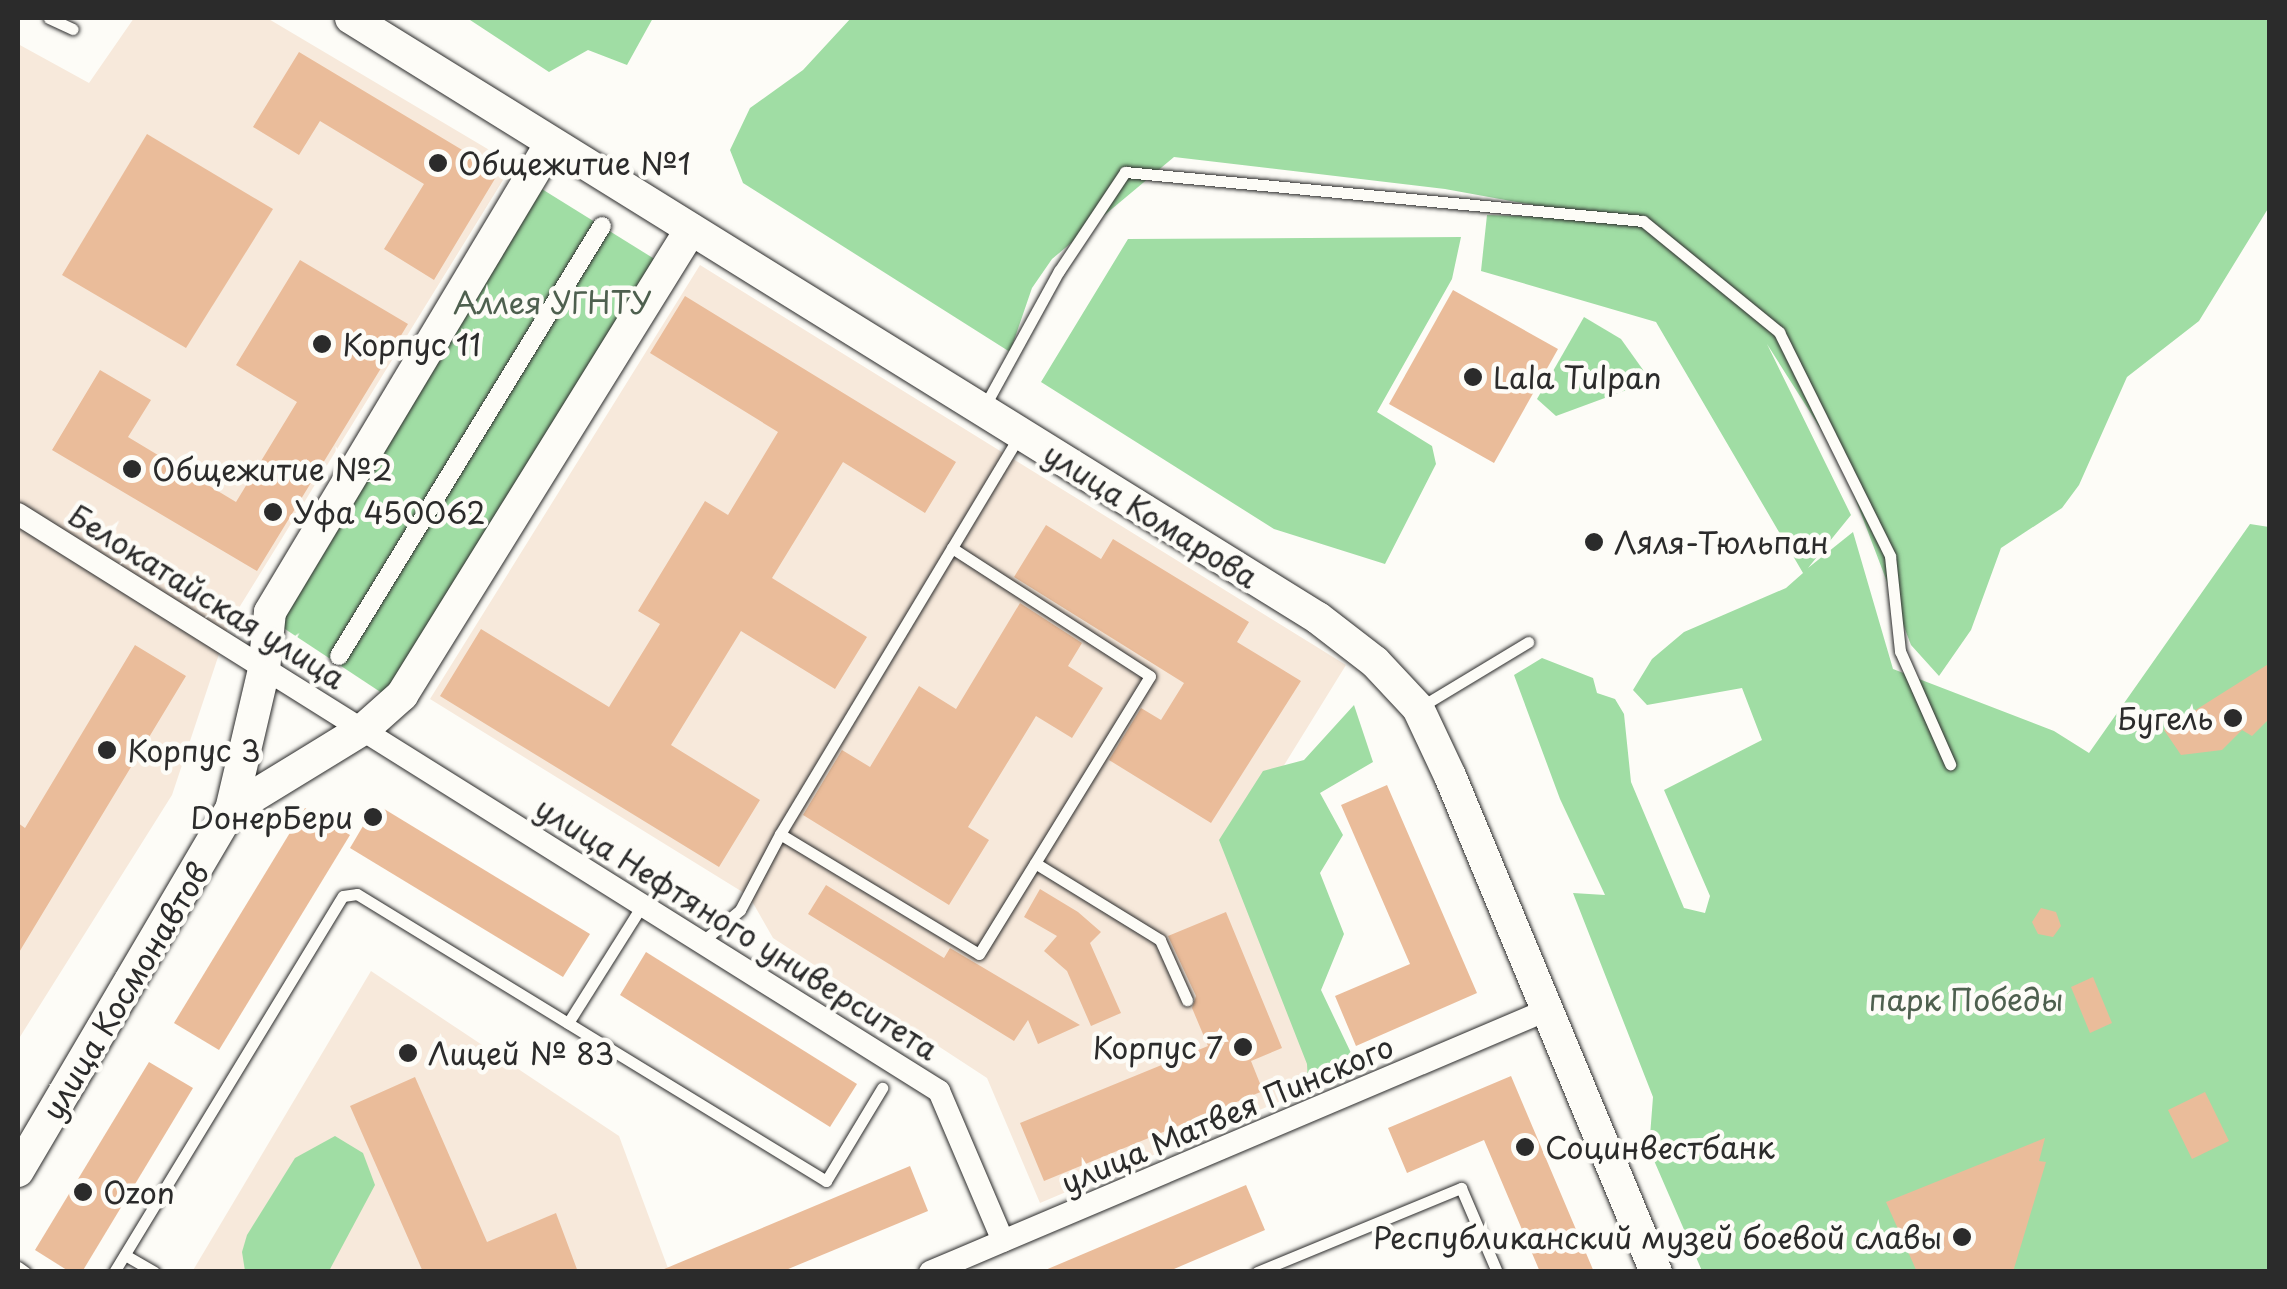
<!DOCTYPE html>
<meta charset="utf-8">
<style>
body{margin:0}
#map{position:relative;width:2287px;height:1289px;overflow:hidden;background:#fdfcf7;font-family:"Playpen Sans",sans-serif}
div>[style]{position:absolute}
.built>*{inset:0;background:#f7e9db}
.green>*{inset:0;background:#a0dda4}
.building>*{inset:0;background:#eabc9a}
.roads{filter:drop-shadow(0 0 2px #2b2b2b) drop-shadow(0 0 2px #2b2b2b)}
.service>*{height:11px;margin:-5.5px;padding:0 5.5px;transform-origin:5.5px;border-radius:5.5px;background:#fdfcf7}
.pedestrian>*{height:18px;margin:-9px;padding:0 9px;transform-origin:9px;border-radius:9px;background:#fdfcf7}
.minor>*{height:22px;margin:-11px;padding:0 11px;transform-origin:11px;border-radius:11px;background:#fdfcf7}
.secondary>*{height:32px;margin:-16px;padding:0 16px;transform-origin:16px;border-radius:16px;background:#fdfcf7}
.dots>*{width:28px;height:28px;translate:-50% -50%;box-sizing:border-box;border:5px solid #fdfcf7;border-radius:50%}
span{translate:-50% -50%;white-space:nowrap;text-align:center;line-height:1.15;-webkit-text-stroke:9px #fdfcf7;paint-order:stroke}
.poi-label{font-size:30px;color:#2b2b2b}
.left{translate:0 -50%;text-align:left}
.right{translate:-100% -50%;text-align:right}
.park-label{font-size:30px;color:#4e604f}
.street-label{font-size:30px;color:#2b2b2b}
.frame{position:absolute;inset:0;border:20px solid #2b2b2b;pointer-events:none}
</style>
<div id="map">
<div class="built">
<i style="clip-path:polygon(134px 18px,267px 18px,513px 164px,229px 624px,172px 795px,18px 1040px,18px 44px,89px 83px)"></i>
<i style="clip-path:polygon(700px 265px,1346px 665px,1231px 851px,1328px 1081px,1040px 1203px,987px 1078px,773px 938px,749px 896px,430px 699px)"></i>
<i style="clip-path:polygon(371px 971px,619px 1136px,669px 1271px,192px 1272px)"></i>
</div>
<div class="green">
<i style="clip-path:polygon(467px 18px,653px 18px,627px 65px,588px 50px,549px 72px)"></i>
<i style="clip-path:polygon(851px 18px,2269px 18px,2269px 207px,2199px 321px,2127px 377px,2079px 485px,2062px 508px,2001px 548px,1971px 630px,1939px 676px,1911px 645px,1841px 461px,1767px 344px,1851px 515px,1808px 568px,1853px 532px,1893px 669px,2054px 731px,2089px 753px,2250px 524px,2269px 527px,2269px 1271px,1702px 1271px,1649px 1149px,1653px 1097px,1573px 893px,1605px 895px,1560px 799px,1514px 675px,1542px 658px,1593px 678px,1597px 693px,1615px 699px,1624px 714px,1631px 782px,1684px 908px,1705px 913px,1710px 896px,1664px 790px,1762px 740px,1742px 688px,1647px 705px,1633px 690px,1652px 659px,1684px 632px,1786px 588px,1803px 573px,1656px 322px,1481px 271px,1487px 215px,1611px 219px,1445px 189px,1174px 157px,1052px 259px,1032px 288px,1010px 352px,743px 183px,730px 150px,750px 108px,803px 70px)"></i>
<i style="clip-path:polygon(529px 181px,669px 268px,394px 701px,285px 629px,270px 612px)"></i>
<i style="clip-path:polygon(1461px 237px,1452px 279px,1377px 412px,1432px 446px,1436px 464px,1385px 564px,1274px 529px,1041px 382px,1128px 239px)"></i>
<i style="clip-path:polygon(1584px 317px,1621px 339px,1651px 381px,1556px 416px,1537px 399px)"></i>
<i style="clip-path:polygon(1354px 705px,1373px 762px,1320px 793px,1343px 835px,1320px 873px,1344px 934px,1321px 990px,1352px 1055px,1308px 1083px,1307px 1064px,1219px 840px,1263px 771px,1304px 760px)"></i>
<i style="clip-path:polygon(335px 1136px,363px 1153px,375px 1185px,329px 1271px,245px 1271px,242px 1252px,247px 1235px,295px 1158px)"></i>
</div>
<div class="building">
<i style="clip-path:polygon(299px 52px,499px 172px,434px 280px,384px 249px,424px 184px,320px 121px,299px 155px,253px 127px)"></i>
<i style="clip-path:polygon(147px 134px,273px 209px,186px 348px,62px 275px)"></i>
<i style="clip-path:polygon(300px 260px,408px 324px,257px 571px,52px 450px,100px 370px,151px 400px,128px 437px,236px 502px,297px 402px,236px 365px)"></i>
<i style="clip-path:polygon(1453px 290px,1558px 349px,1494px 463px,1389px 404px)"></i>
<i style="clip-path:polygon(685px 296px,956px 462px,925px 513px,843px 462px,772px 578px,867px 637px,835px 689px,741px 631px,671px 745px,760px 800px,719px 867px,440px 696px,481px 629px,609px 707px,660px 624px,638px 611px,705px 501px,728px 515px,778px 432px,650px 353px)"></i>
<i style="clip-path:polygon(1046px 525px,1101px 559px,1113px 539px,1249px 622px,1237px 642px,1301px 681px,1211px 823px,1109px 760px,1141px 708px,1161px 720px,1184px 683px,1014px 577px)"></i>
<i style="clip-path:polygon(1020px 603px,1082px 643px,1068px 666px,1103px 688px,1072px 738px,1036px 716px,968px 827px,989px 840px,949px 905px,803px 815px,842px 750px,870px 767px,919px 686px,956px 709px)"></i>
<i style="clip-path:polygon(135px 645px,186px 676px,18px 954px,18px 823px,25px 828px)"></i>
<i style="clip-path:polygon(2270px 663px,2270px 718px,2252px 736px,2242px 730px,2222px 750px,2181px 755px,2164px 730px)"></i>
<i style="clip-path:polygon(1387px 785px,1477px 993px,1356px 1046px,1335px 996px,1410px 964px,1341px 805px)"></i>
<i style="clip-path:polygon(376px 804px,590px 934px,563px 977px,350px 848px)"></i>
<i style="clip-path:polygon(305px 808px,350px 835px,219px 1050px,174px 1023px)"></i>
<i style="clip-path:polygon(826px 885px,944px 958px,950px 948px,1080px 1025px,1038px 1044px,1028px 1020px,1014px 1041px,808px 914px)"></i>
<i style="clip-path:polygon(1040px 889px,1078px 912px,1101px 932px,1090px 943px,1121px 1013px,1091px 1026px,1067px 971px,1044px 951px,1057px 936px,1024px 917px)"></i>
<i style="clip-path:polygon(2041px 908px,2056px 912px,2061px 926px,2053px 937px,2038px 934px,2032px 922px)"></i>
<i style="clip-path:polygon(1226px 912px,1282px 1048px,1251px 1061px,1263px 1091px,1044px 1181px,1020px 1123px,1208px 1046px,1192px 1008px,1196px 996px,1168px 936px)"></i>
<i style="clip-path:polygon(646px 952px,857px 1084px,830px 1127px,620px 995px)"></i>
<i style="clip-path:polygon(2093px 977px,2112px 1023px,2090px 1033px,2071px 987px)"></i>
<i style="clip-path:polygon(149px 1062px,193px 1088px,82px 1272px,70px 1272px,35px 1250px)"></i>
<i style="clip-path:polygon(1511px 1076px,1594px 1272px,1540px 1272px,1484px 1140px,1407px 1173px,1388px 1128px)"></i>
<i style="clip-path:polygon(415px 1077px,487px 1242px,556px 1213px,578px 1272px,423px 1272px,350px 1106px)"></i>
<i style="clip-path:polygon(2205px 1092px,2229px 1141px,2192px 1159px,2168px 1110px)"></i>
<i style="clip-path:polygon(2045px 1138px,2039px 1161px,2046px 1162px,2013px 1272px,1917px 1272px,1886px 1202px)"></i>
<i style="clip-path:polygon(910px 1166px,928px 1211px,781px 1272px,657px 1272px)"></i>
<i style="clip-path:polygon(1246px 1185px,1265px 1230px,1167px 1272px,1043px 1271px)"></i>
</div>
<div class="roads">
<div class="service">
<i style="left:49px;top:18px;width:26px;rotate:25deg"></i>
<i style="left:983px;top:409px;width:158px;rotate:-61.2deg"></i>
<i style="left:1059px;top:271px;width:119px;rotate:-56.3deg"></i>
<i style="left:1125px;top:172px;width:520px;rotate:5.4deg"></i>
<i style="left:1643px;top:221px;width:176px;rotate:39.2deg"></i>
<i style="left:1779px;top:332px;width:250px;rotate:63.6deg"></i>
<i style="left:1890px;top:556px;width:96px;rotate:84deg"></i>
<i style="left:1900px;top:651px;width:124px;rotate:66.1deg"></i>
<i style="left:1422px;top:706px;width:124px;rotate:-31.1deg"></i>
<i style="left:780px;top:834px;width:232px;rotate:31.1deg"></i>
<i style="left:979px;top:954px;width:326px;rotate:-58.4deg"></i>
<i style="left:1150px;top:676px;width:236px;rotate:-147.1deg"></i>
<i style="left:1035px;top:863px;width:147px;rotate:31.6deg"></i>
<i style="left:1160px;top:940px;width:66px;rotate:65.8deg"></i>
<i style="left:704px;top:940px;width:47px;rotate:-39.8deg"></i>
<i style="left:740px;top:910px;width:86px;rotate:-62.2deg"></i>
<i style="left:780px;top:834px;width:462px;rotate:-59deg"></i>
<i style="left:568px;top:1023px;width:141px;rotate:-57.8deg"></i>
<i style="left:125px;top:1255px;width:34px;rotate:30deg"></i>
<i style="left:18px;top:1267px;width:9px;rotate:36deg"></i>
<i style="left:114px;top:1272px;width:440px;rotate:-58.7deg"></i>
<i style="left:343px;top:896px;width:14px;rotate:-8deg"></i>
<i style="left:357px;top:894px;width:550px;rotate:31.46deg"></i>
<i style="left:826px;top:1181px;width:109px;rotate:-58.9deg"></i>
<i style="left:1257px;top:1272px;width:221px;rotate:-22.4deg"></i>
<i style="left:1461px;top:1188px;width:91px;rotate:66.8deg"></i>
</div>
<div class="pedestrian">
<i style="left:339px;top:656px;width:504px;rotate:-58.55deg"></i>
</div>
<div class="minor">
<i style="left:18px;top:514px;width:1087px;rotate:32.07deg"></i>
<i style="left:939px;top:1091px;width:163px;rotate:66.9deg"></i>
<i style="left:930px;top:1272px;width:668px;rotate:-23deg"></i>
</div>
<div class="secondary">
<i style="left:351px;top:18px;width:1138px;rotate:31.82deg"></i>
<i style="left:1318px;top:618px;width:72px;rotate:37.7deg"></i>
<i style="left:1375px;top:662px;width:63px;rotate:46.9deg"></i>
<i style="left:1418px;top:708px;width:75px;rotate:64.8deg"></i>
<i style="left:1450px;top:776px;width:537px;rotate:67.45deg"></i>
<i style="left:231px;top:810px;width:157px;rotate:-31.5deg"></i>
<i style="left:365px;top:728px;width:50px;rotate:-41.7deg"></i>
<i style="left:402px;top:695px;width:548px;rotate:-58.19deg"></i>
<i style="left:18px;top:1171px;width:419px;rotate:-59.5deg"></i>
<i style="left:231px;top:810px;width:145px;rotate:-76.8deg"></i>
<i style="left:264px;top:669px;width:57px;rotate:-84deg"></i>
<i style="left:270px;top:612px;width:545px;rotate:-59.05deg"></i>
</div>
</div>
<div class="dots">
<i style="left:438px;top:163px;background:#2b2b2b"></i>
<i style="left:322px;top:344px;background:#2b2b2b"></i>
<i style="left:1473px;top:377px;background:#2b2b2b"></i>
<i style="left:132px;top:469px;background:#2b2b2b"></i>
<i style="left:273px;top:512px;background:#2b2b2b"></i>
<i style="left:1594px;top:542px;background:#2b2b2b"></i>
<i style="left:2233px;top:718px;background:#2b2b2b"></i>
<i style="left:107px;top:750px;background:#2b2b2b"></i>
<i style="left:373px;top:817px;background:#2b2b2b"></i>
<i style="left:1243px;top:1047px;background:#2b2b2b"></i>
<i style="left:408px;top:1053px;background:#2b2b2b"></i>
<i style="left:1525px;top:1147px;background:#2b2b2b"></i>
<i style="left:83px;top:1192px;background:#2b2b2b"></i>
<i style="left:1962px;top:1237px;background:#2b2b2b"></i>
</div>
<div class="poi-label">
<span class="left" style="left:458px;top:163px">Общежитие №1</span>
<span class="left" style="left:342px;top:344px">Корпус 11</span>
<span class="left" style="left:1493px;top:377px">Lala Tulpan</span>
<span class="left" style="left:152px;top:469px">Общежитие №2</span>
<span class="left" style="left:293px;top:512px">Уфа 450062</span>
<span class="left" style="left:1614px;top:542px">Ляля-Тюльпан</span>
<span class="right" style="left:2213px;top:718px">Бугель</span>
<span class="left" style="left:127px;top:750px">Корпус 3</span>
<span class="right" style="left:353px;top:817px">DонерБери</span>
<span class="right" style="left:1223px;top:1047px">Корпус 7</span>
<span class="left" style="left:428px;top:1053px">Лицей № 83</span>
<span class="left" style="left:1545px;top:1147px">Социнвестбанк</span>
<span class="left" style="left:103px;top:1192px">Ozon</span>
<span class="right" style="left:1942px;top:1237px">Республиканский музей боевой славы</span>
</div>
<div class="park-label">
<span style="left:552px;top:302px">Аллея УГНТУ</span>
<span style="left:1966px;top:999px">парк Победы</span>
</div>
<div class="street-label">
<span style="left:1151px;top:515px;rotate:32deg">улица Комарова</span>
<span style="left:207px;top:596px;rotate:32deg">Белокатайская улица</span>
<span style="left:737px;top:928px;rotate:32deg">улица Нефтяного университета</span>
<span style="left:125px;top:991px;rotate:-59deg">улица Космонавтов</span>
<span style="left:1227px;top:1114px;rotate:-23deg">улица Матвея Пинского</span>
</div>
<div class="frame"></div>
</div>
